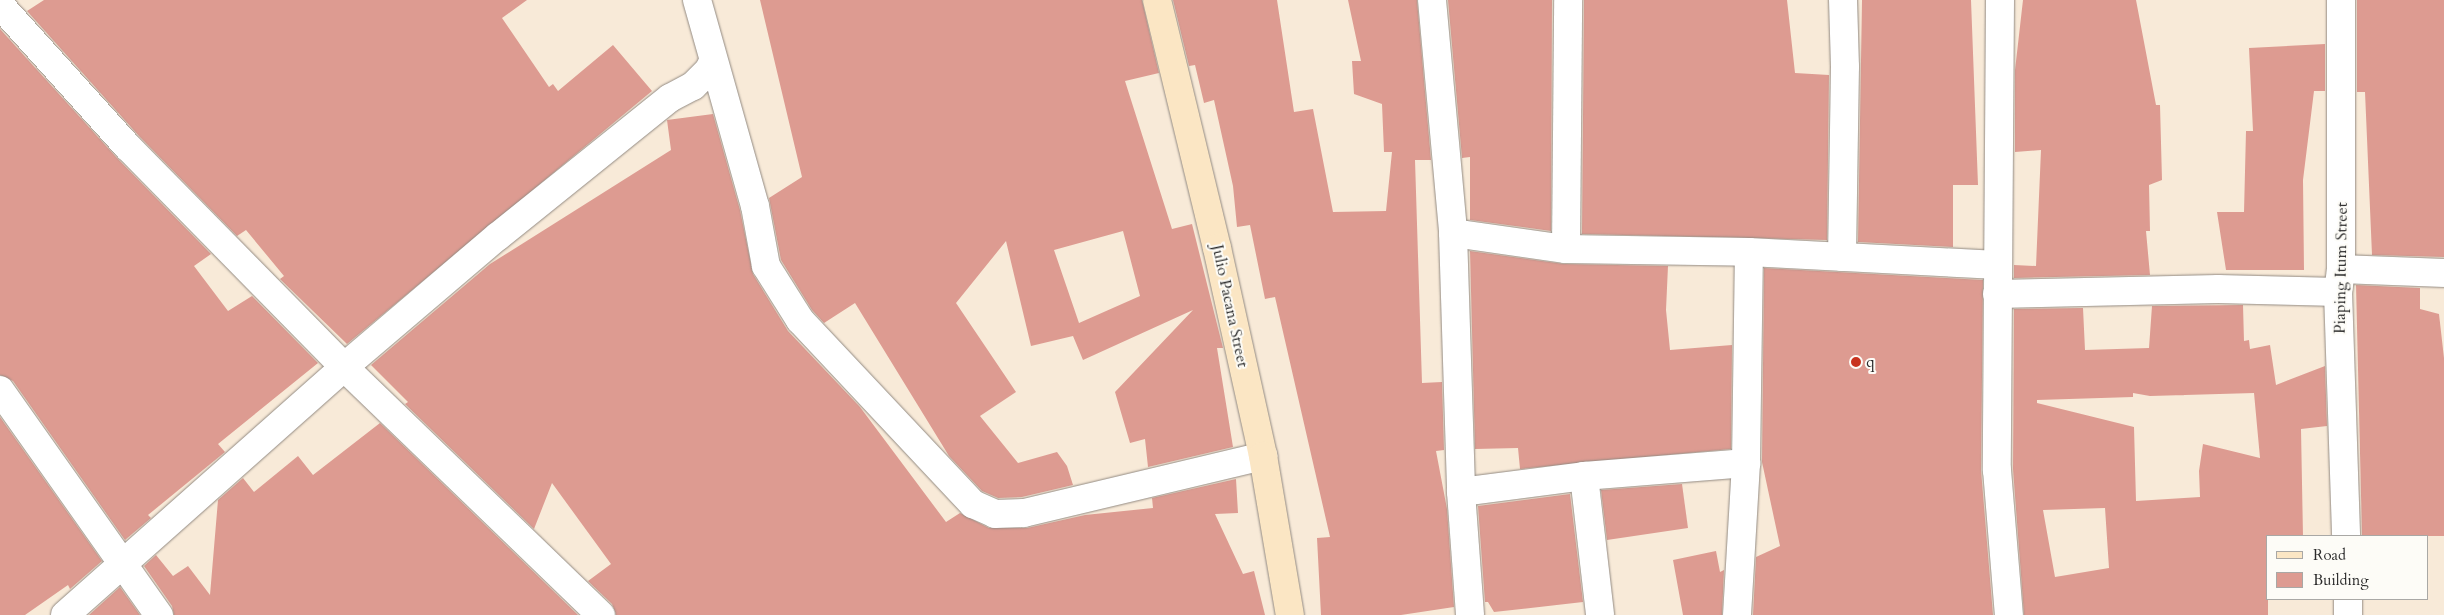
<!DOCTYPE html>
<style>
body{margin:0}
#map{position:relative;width:2444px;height:615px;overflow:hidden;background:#f8ead8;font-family:Cardo,serif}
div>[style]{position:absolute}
.building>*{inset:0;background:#dd9b91}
.roads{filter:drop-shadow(0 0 1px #928a82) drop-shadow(0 0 1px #928a82)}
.street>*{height:28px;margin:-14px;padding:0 14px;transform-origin:14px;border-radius:14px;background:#fff}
.secondary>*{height:28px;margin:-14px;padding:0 14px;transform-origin:14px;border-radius:14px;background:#fbe6c4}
.dots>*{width:14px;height:14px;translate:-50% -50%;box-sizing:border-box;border:2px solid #fdfcf7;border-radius:50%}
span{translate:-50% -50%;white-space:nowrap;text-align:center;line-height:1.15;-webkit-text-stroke:4px #fdfcf7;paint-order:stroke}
.street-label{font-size:16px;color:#2b2b2b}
.poi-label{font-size:16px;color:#2b2b2b}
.left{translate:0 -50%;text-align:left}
.legend{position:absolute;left:2266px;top:535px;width:162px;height:65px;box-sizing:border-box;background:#fdfcf7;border:1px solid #a9a8a5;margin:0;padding:6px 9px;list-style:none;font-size:15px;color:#2b2b2b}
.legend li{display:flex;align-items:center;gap:10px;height:25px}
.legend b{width:25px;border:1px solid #a9a8a5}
</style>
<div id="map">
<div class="building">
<i style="clip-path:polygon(44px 0,527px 0,502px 18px,549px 87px,553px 84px,558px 91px,613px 45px,652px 91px,347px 344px,280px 279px,284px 276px,246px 230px,237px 236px,139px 136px,27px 11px)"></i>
<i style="clip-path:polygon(evenodd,760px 0,1142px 0,1159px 73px,1125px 81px,1172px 229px,1192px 224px,1223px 348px,1217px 348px,1233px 447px,1148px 467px,1145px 439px,1130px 443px,1115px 392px,1193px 310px,1083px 360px,1073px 336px,1031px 346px,1006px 241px,956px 303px,1016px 392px,980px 416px,1018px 463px,1057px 452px,1067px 466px,1073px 485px,1022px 497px,998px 498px,982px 491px,949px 456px,855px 303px,824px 323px,812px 310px,781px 260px,769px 198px,802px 177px,760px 0,1123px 231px,1140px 296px,1079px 323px,1054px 250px,1123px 231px)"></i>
<i style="clip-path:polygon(1173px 0,1277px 0,1294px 112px,1313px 109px,1333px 212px,1386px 211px,1392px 152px,1384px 152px,1382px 104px,1354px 94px,1352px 61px,1361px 61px,1348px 0,1417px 0,1431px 160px,1415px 160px,1422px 383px,1442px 382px,1444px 450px,1436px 451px,1447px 509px,1454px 607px,1401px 615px,1321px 615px,1317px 538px,1330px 537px,1275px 297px,1265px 299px,1250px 225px,1237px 227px,1233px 186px,1214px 100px,1204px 103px,1195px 65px,1189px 66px)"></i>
<i style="clip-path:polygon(1448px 0,1552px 0,1551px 231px,1470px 220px,1470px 157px,1462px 158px)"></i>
<i style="clip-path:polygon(1584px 0,1787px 0,1795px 73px,1829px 75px,1827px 240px,1582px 234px)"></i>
<i style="clip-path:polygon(1862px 0,1971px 0,1978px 185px,1953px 185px,1953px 247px,1858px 242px)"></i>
<i style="clip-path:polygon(2023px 0,2136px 0,2156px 105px,2160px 105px,2162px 180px,2149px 185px,2150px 231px,2146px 231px,2150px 275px,2014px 278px,2014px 265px,2036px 266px,2041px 150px,2015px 152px,2015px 70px)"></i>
<i style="clip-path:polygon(2357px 0,2444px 0,2444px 257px,2372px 255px,2365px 92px,2357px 92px)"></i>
<i style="clip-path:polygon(0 29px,117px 158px,211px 254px,194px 266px,228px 311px,252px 296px,318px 363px,218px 444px,225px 452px,148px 515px,151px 518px,125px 540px,13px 381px,0 375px)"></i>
<i style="clip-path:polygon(2325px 44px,2325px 91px,2314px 91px,2303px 180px,2304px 270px,2226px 270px,2217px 212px,2244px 212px,2246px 131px,2253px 131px,2249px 48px)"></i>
<i style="clip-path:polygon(713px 114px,740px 210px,753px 274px,788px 331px,860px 407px,946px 522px,960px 513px,989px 528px,1027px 528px,1085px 515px,1153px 508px,1152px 498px,1236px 479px,1238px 513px,1215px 514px,1243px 574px,1254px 571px,1265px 615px,616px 615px,612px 604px,588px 581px,611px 564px,552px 483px,534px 529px,405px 404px,408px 402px,371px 365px,490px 264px,671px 150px,667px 120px)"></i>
<i style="clip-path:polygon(1470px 251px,1564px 264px,1668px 266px,1666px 310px,1670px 350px,1732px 345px,1731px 449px,1520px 469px,1518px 448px,1475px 449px)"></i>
<i style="clip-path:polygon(1764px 268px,1983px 280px,1981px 470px,1993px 615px,1753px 615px,1756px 557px,1780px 546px,1762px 462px)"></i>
<i style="clip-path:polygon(2356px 285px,2420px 288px,2420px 309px,2439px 314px,2444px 358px,2444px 536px,2362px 536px)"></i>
<i style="clip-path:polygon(evenodd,2243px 305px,2244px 341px,2249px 340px,2250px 349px,2270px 345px,2276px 385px,2325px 366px,2327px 426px,2301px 429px,2303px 536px,2268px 536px,2268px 615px,2024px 615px,2013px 469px,2014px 309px,2083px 308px,2085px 350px,2149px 348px,2152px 306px,2243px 305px,2133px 393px,2150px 396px,2254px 393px,2260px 458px,2203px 444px,2199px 471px,2200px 497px,2136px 501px,2134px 427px,2037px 403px,2037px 400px,2133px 397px,2133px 393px,2243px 305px,2105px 508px,2109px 568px,2055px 577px,2043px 510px,2105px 508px)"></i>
<i style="clip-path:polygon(0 417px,102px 561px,70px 589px,68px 585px,25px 615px,0 615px)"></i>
<i style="clip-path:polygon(380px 423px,578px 615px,174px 615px,172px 606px,144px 566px,156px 555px,173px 576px,188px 566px,210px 595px,218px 500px,243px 478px,254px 492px,298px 456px,313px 475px)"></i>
<i style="clip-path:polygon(1682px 484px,1688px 528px,1607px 540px,1601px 490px)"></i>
<i style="clip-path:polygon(1570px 494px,1583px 602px,1494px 612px,1488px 602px,1485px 602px,1478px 506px)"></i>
<i style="clip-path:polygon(1716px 551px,1720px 572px,1724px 570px,1722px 615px,1683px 615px,1673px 560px)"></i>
<i style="clip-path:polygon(120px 587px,140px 615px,89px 615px)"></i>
</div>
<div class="roads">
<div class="street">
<i style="left:697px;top:0;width:214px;rotate:74.3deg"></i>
<i style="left:755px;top:206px;width:61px;rotate:79.6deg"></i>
<i style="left:766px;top:266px;width:64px;rotate:57.8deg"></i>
<i style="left:800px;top:320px;width:253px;rotate:46.8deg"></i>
<i style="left:973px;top:504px;width:24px;rotate:24deg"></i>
<i style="left:995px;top:514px;width:29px;rotate:-2deg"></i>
<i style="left:1024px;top:513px;width:246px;rotate:-13.4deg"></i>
<i style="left:1432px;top:0;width:234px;rotate:84.8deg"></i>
<i style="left:1453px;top:233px;width:259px;rotate:88.2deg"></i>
<i style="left:1461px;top:492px;width:124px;rotate:-7.4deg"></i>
<i style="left:1584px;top:476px;width:163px;rotate:-4.6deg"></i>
<i style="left:2000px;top:0;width:470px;rotate:90.4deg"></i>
<i style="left:1997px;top:470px;width:145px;rotate:85.3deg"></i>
<i style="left:2341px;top:0;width:269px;rotate:90deg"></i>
<i style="left:2341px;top:269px;width:23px;rotate:97deg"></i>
<i style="left:2338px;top:292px;width:244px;rotate:88.1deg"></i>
<i style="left:0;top:5px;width:191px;rotate:48deg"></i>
<i style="left:128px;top:147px;width:308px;rotate:45.5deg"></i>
<i style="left:344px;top:367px;width:357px;rotate:44deg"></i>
<i style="left:1453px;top:233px;width:114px;rotate:8.1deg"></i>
<i style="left:1566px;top:249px;width:183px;rotate:0.9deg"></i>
<i style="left:1749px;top:252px;width:249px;rotate:3deg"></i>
<i style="left:1566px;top:249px;width:249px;rotate:-89.5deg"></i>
<i style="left:1842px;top:257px;width:190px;rotate:-89.1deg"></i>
<i style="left:1845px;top:67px;width:67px;rotate:-91.7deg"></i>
<i style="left:2341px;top:269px;width:103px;rotate:2.2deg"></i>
<i style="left:1997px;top:294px;width:221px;rotate:-1.3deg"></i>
<i style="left:2218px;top:289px;width:120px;rotate:1.4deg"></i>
<i style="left:0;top:390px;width:276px;rotate:54.8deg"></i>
<i style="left:1584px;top:476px;width:140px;rotate:83.4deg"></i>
<i style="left:1461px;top:492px;width:123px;rotate:85.8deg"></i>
<i style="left:2348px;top:599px;width:16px;rotate:90deg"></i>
<i style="left:65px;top:615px;width:373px;rotate:-41.6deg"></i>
<i style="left:344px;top:367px;width:201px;rotate:-40.4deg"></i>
<i style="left:497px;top:237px;width:222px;rotate:-38.8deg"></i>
<i style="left:670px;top:98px;width:26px;rotate:-28deg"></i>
<i style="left:693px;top:86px;width:23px;rotate:-45deg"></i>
<i style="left:709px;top:70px;width:10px;rotate:-66deg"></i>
<i style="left:1737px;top:615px;width:152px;rotate:-86.6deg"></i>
<i style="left:1746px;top:463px;width:211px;rotate:-89.2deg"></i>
</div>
<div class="secondary">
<i style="left:1157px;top:0;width:255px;rotate:76.4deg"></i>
<i style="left:1217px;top:248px;width:213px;rotate:77.5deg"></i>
<i style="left:1263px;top:456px;width:161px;rotate:80.4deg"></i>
</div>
</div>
<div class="dots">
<i style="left:1856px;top:362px;background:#c8321e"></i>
</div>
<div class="street-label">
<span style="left:2341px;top:268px;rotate:-89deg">Piaping Itum Street</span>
<span style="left:1230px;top:306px;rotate:78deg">Julio Pacana Street</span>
</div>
<div class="poi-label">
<span class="left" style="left:1866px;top:362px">q</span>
</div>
<ul class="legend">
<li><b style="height:6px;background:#fbe6c4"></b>Road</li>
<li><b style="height:14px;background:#dd9b91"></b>Building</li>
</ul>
</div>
